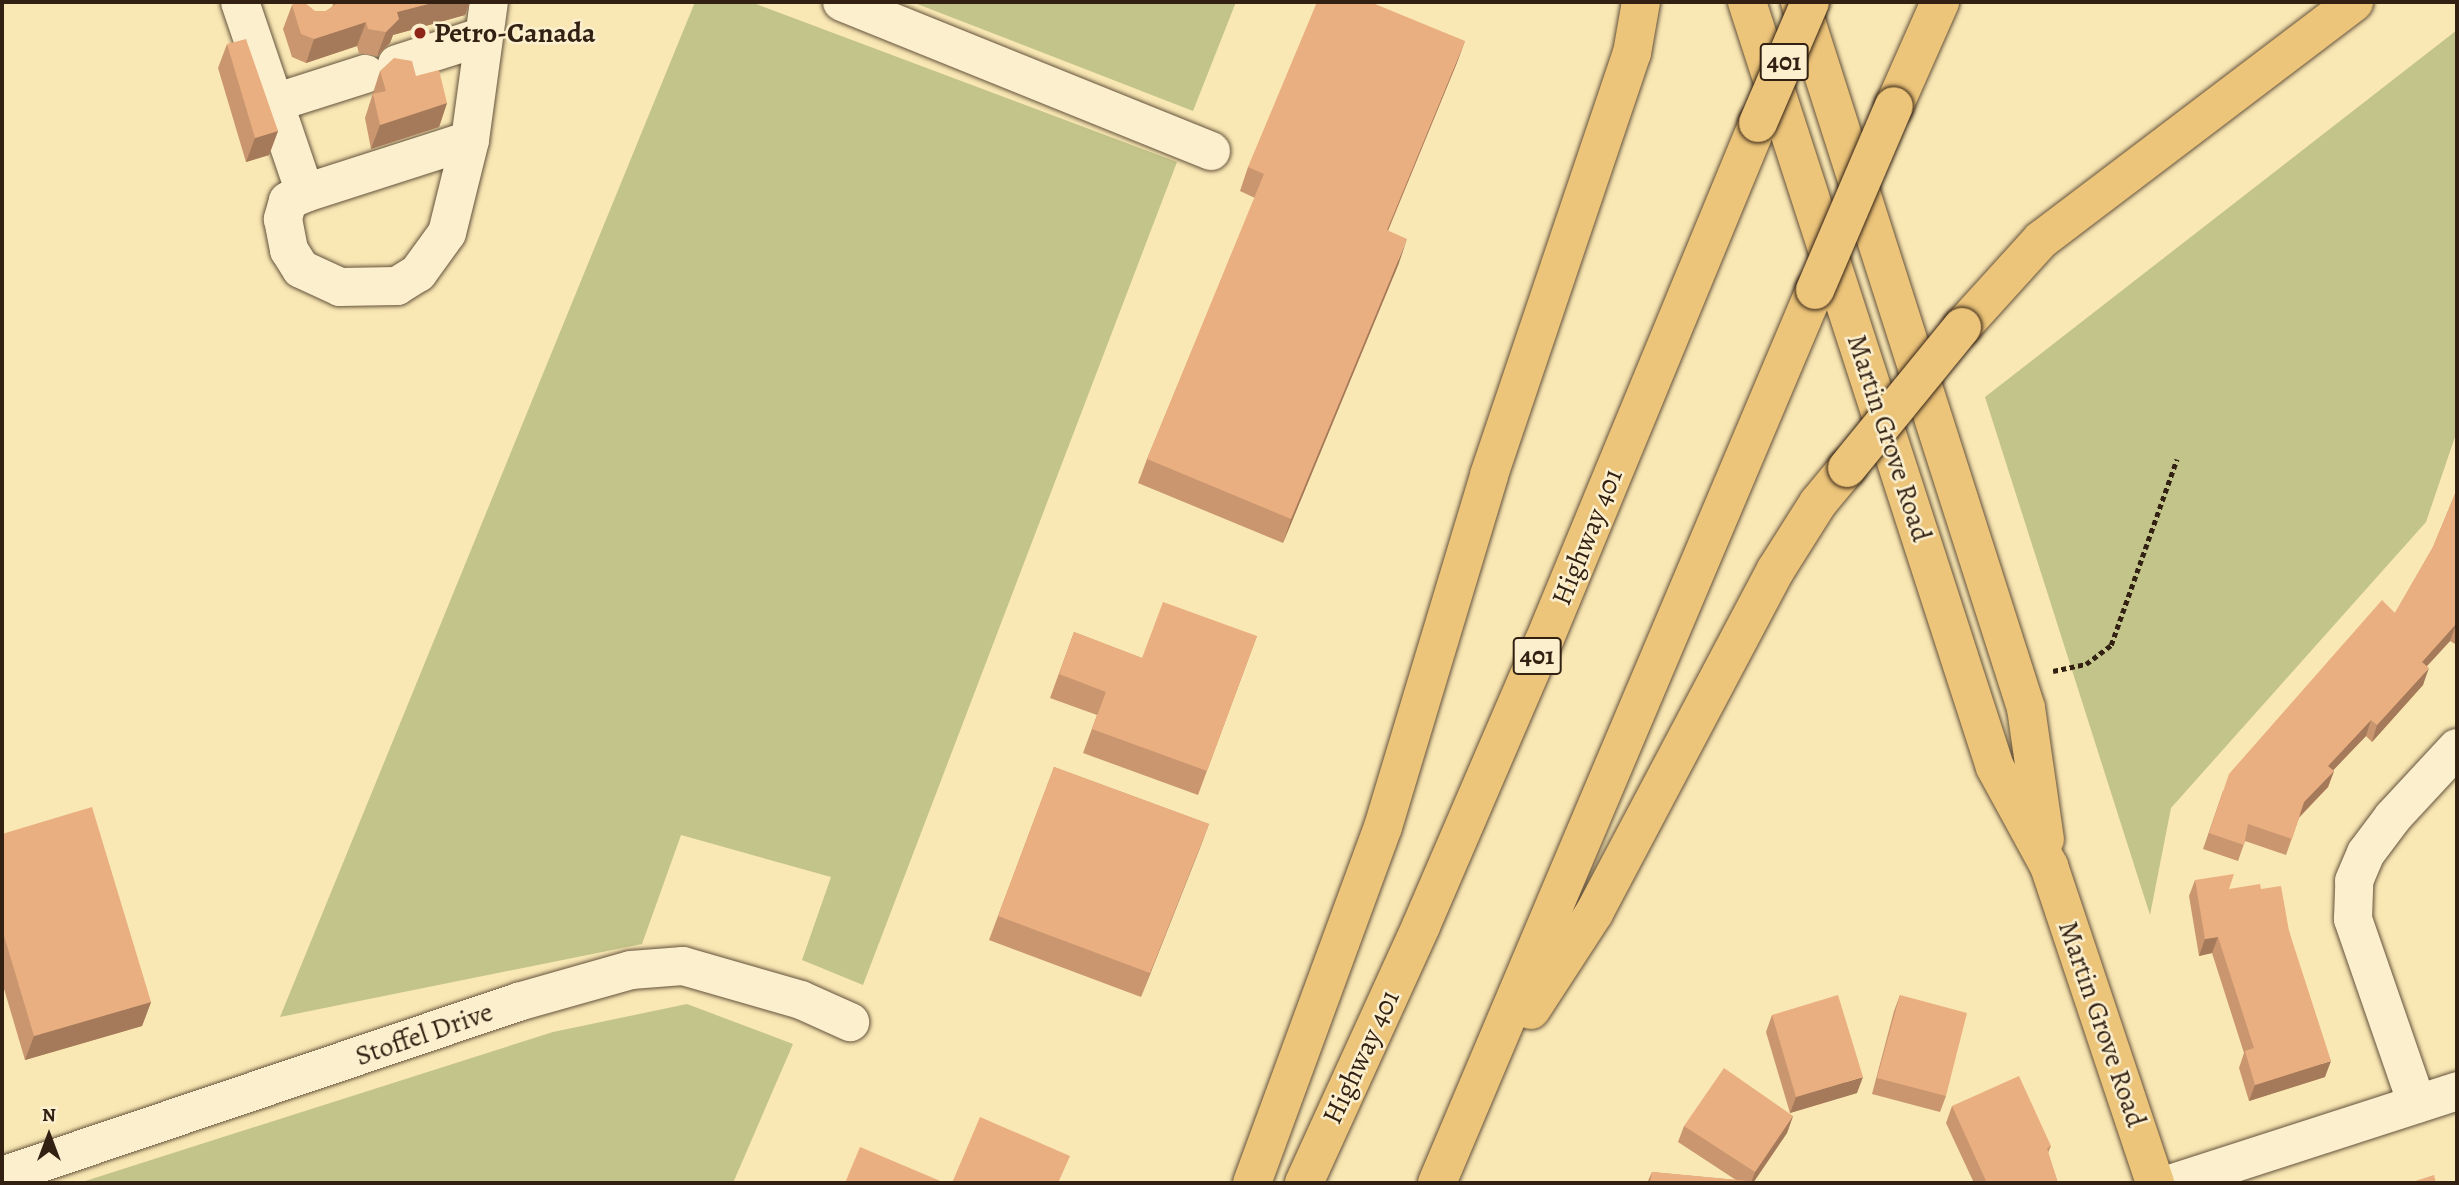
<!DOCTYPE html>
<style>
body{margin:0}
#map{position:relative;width:2459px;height:1185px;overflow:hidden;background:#f9e7b4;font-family:Alegreya,serif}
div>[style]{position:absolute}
.green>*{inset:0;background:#c3c489}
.path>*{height:4.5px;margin-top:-2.25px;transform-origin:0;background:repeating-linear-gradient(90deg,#322113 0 5px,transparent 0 8.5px)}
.roads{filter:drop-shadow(0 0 2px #64523b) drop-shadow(0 0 2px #64523b)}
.minor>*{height:38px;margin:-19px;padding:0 19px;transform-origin:19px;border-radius:19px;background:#fbefce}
.major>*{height:38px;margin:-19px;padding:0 19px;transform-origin:19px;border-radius:19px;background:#ecc47a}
.highway>*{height:38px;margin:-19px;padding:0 19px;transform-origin:19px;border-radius:19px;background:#ecc47a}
.bridges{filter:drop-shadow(0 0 2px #322113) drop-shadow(0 0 2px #322113)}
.highway-bridge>*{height:38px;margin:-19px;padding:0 19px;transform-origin:19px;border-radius:19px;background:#ecc47a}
.wall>*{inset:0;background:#c9966f}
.shaded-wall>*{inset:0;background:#a47a5a}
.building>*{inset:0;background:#eaaf81}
.dots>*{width:19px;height:19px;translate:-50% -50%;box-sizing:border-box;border:4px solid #fbefce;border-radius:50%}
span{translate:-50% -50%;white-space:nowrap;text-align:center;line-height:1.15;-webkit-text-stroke:5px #fbefce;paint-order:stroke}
.shield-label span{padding:2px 5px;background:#fbefce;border:2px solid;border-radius:5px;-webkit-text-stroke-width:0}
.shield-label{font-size:26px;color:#322113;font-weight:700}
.poi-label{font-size:28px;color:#322113;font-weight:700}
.left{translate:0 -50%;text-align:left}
.street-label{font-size:28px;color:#322113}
.frame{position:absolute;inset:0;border:4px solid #322113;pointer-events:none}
.north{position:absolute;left:14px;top:1101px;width:70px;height:70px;-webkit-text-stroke:5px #fbefce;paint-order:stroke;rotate:0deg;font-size:19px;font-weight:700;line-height:28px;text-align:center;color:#322113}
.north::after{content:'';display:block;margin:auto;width:24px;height:32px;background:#322113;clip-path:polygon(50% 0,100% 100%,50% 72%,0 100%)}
</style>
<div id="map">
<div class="green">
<i style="clip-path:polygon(695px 2px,751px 2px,1177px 162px,863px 985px,802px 960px,831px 877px,681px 835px,642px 944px,280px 1017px)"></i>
<i style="clip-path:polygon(912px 2px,1236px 2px,1193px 111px)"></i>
<i style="clip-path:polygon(2457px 30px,2457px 431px,2426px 522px,2171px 808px,2150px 915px,1985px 397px)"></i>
<i style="clip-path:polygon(687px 1004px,793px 1044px,733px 1183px,79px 1183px,553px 1032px)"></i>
</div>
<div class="path">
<i style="left:2053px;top:671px;width:34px;rotate:-12deg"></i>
<i style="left:2086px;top:664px;width:31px;rotate:-37deg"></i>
<i style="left:2111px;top:645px;width:197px;rotate:-70.5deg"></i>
</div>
<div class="roads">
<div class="minor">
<i style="left:240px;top:2px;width:202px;rotate:71.2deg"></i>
<i style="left:305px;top:193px;width:173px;rotate:-17.8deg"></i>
<i style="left:470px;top:140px;width:139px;rotate:-82.2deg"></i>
<i style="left:842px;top:2px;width:398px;rotate:22deg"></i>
<i style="left:397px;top:64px;width:91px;rotate:-17.8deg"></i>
<i style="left:274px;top:103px;width:96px;rotate:-17.7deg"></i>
<i style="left:305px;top:193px;width:19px;rotate:155deg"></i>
<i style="left:288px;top:201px;width:19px;rotate:106deg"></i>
<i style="left:283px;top:219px;width:32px;rotate:79deg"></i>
<i style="left:289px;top:250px;width:22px;rotate:58deg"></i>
<i style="left:301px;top:269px;width:43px;rotate:24.8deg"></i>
<i style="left:340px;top:287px;width:57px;rotate:-1deg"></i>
<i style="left:397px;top:286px;width:25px;rotate:-32deg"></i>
<i style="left:418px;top:273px;width:49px;rotate:-54.1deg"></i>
<i style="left:447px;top:233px;width:96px;rotate:-76.1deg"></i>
<i style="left:2417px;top:1104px;width:196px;rotate:-109.1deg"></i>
<i style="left:2353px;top:919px;width:38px;rotate:-88deg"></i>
<i style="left:2354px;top:881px;width:30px;rotate:-67deg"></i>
<i style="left:2366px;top:853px;width:45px;rotate:-53.1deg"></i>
<i style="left:2393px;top:817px;width:94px;rotate:-47.2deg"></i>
<i style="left:2px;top:1176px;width:545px;rotate:-18.63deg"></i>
<i style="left:518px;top:1002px;width:117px;rotate:-15.8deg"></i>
<i style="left:631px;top:970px;width:52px;rotate:-4.4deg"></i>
<i style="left:683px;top:966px;width:123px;rotate:16.1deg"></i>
<i style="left:801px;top:1000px;width:54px;rotate:24.2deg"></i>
<i style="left:2173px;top:1183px;width:299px;rotate:-17.9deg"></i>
</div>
<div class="major">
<i style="left:1747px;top:2px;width:804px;rotate:72.04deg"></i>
<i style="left:1995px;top:767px;width:113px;rotate:61.4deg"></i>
<i style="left:2049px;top:866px;width:334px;rotate:71.5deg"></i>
<i style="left:1800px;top:2px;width:741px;rotate:72.25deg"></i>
<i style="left:2026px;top:708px;width:133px;rotate:81.8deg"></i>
</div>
<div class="highway">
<i style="left:1894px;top:106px;width:114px;rotate:-66.1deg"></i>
<i style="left:1962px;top:327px;width:118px;rotate:-47.8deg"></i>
<i style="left:2041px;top:240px;width:393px;rotate:-37.2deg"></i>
<i style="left:1531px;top:1010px;width:116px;rotate:-57deg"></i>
<i style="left:1594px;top:913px;width:387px;rotate:-62.1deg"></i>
<i style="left:1775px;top:571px;width:80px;rotate:-57.7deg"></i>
<i style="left:1818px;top:503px;width:45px;rotate:-50.4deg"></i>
<i style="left:1252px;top:1183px;width:379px;rotate:-69.8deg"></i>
<i style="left:1383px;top:827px;width:368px;rotate:-73.2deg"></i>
<i style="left:1489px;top:475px;width:446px;rotate:-71.3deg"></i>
<i style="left:1632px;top:53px;width:52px;rotate:-80deg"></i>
<i style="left:1304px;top:1183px;width:282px;rotate:-65.5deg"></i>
<i style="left:1421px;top:926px;width:310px;rotate:-66.7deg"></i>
<i style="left:1544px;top:641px;width:560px;rotate:-67.55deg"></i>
<i style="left:1437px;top:1183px;width:970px;rotate:-67.06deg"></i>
</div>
</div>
<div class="bridges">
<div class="highway-bridge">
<i style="left:1758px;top:123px;width:132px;rotate:-66.7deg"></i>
<i style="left:1815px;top:290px;width:200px;rotate:-66.8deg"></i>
<i style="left:1847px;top:468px;width:182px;rotate:-50.8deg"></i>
</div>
</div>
<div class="wall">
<i style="clip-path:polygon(334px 2px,470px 2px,465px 15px,393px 35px,390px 43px,377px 56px,359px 53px,357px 46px,306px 63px,292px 57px,283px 29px,292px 5px,315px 11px,326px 11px,332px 7px)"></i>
<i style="clip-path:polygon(1465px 41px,1456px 65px,1388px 231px,1399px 263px,1283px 543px,1138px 483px,1147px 459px,1255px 198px,1240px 191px,1248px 167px)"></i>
<i style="clip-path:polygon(227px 44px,278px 131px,269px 155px,246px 162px,218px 68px)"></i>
<i style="clip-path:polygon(380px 71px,416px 76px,447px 103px,439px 127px,371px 149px,365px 118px)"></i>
<i style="clip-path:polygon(2457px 489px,2457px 645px,2450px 641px,2427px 666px,2423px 685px,2372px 742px,2366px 736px,2333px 770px,2334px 771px,2328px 787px,2299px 818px,2286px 855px,2245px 841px,2238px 861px,2203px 849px,2223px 791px,2395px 613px,2433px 547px)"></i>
<i style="clip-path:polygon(1074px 632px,1142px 658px,1257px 636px,1198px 795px,1083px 753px,1097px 715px,1050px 698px)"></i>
<i style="clip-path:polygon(1054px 767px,1209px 824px,1141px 997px,989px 940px)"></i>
<i style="clip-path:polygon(2px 834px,151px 1002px,142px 1026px,25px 1060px,2px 982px)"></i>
<i style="clip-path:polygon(2195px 880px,2229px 889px,2261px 889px,2289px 931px,2325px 1077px,2249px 1101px,2239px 1068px,2244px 1053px,2212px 953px,2199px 956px,2189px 896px)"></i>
<i style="clip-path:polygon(1900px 995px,1946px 1096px,1940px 1112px,1872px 1094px,1894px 1011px)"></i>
<i style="clip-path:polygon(1772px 1015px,1857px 1093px,1790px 1113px,1766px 1032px)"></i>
<i style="clip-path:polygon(1952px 1106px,2051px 1146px,2048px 1153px,2058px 1183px,1974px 1183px,1946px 1123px)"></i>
<i style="clip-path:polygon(1793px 1116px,1787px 1133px,1753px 1183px,1647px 1183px,1652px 1172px,1736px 1180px,1678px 1142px,1684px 1126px)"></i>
</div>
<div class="shaded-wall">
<i style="clip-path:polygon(436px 2px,470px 2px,465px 15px,393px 35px,390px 43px,377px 56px,386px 32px,397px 12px)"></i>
<i style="clip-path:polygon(366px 22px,357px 46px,306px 63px,314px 39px)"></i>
<i style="clip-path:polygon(1465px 41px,1456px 65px,1378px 254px,1387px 230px)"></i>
<i style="clip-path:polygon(447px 103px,439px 127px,371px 149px,380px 125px)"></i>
<i style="clip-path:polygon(278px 131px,269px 155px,246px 162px,255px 138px)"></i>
<i style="clip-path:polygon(1407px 239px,1399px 263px,1283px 543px,1291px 519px)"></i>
<i style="clip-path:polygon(2456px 624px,2450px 641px,2416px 678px,2422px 662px)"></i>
<i style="clip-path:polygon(2429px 668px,2423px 685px,2372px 742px,2377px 725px)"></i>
<i style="clip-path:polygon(2371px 720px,2366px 736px,2322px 782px,2328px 766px)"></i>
<i style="clip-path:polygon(2334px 771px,2328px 787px,2298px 818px,2304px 802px)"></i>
<i style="clip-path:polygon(1209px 824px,1200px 848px,1141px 997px,1150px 973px)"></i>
<i style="clip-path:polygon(2218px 937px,2212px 953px,2199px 956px,2205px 939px)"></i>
<i style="clip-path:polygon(151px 1002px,142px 1026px,25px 1060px,34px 1036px)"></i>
<i style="clip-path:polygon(2331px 1061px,2325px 1077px,2249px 1101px,2255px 1085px)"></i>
<i style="clip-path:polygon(1863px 1077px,1857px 1093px,1790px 1113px,1796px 1097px)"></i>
<i style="clip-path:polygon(1793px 1116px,1787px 1133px,1753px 1183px,1751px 1183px,1755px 1172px)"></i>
</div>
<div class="building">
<i style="clip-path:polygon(295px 2px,304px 2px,315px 11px,326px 11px,336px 4px,337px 2px,436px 2px,397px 12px,399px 19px,386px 32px,368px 29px,366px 22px,314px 39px,301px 34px,292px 5px)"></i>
<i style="clip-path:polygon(1317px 2px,1370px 2px,1465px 41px,1387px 230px,1407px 239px,1291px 519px,1147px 459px,1264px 174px,1248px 167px)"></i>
<i style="clip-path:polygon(246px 39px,278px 131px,255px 138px,227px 44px)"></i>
<i style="clip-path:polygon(394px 58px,412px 61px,416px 76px,439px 70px,447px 103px,380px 125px,373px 94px,386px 91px,380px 71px)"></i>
<i style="clip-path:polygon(2457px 489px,2457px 625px,2456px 624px,2422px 662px,2429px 668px,2377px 725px,2371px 720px,2328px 766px,2334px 771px,2304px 802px,2292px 839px,2248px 824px,2244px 845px,2209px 833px,2229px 774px,2382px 600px,2395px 613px,2433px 547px)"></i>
<i style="clip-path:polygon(1163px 602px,1257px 636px,1207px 771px,1092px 729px,1106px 692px,1059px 674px,1074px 632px,1142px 658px)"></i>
<i style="clip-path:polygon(1054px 767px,1209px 824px,1150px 973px,998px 916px)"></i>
<i style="clip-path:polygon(92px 807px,151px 1002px,34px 1036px,2px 929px,2px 834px)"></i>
<i style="clip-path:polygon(2234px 874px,2229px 889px,2260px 884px,2261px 889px,2281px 886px,2289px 931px,2331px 1061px,2255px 1085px,2245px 1051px,2254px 1048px,2218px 937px,2205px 939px,2195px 880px)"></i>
<i style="clip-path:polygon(1838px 995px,1863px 1077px,1796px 1097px,1772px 1015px)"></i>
<i style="clip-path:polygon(1900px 995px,1967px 1013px,1946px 1096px,1877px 1078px)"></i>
<i style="clip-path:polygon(1724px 1068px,1793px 1116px,1755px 1172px,1684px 1126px)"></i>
<i style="clip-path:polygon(2019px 1076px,2051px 1146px,2047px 1148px,2058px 1183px,1987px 1183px,1952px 1106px)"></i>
<i style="clip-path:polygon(980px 1117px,1070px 1156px,1058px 1183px,952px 1183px)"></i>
<i style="clip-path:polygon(860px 1147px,945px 1183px,845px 1183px)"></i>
<i style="clip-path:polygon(1652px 1172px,1749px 1181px,1748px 1183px,1650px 1183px)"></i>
<i style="clip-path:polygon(2434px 1175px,2436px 1183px,2409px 1183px)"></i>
</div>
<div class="dots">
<i style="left:420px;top:33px;background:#8f2418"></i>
</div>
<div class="shield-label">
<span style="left:1784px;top:62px">401</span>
<span style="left:1537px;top:656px">401</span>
</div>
<div class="poi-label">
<span class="left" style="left:434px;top:33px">Petro-Canada</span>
</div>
<div class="street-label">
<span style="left:1889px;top:438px;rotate:72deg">Martin Grove Road</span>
<span style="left:1587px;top:537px;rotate:-68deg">Highway 401</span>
<span style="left:2102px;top:1024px;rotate:71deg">Martin Grove Road</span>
<span style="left:424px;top:1034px;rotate:-19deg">Stoffel Drive</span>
<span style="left:1361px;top:1057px;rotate:-65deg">Highway 401</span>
</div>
<div class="frame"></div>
<div class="north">N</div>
</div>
